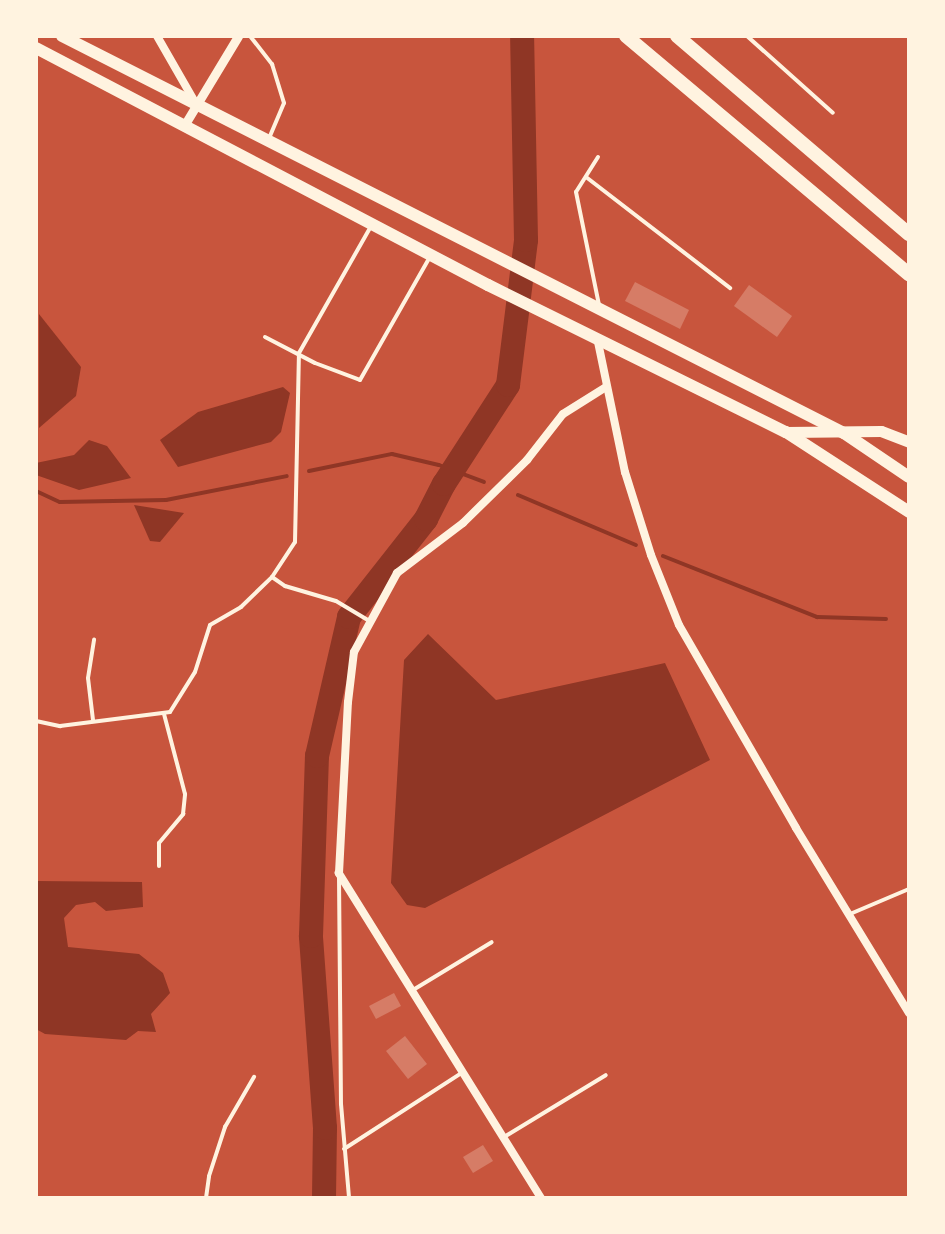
<!DOCTYPE html>
<style>
body{margin:0}
#map{position:relative;width:945px;height:1234px;overflow:hidden;background:#c8553d;font-family:Manrope,sans-serif}
div>[style]{position:absolute}
.water>*{inset:0;background:#8f3625}
.stream>*{height:4px;margin:-2px;padding:0 2px;transform-origin:2px;border-radius:2px;background:#8f3625}
.river>*{height:24px;margin:-12px;padding:0 12px;transform-origin:12px;border-radius:12px;background:#8f3625}
.building>*{inset:0;background:#d67c66}
.service>*{height:4px;margin:-2px;padding:0 2px;transform-origin:2px;border-radius:2px;background:#fff3e0}
.minor>*{height:8px;margin:-4px;padding:0 4px;transform-origin:4px;border-radius:4px;background:#fff3e0}
.tertiary>*{height:9px;margin:-4.5px;padding:0 4.5px;transform-origin:4.5px;border-radius:4.5px;background:#fff3e0}
.secondary>*{height:11px;margin:-5.5px;padding:0 5.5px;transform-origin:5.5px;border-radius:5.5px;background:#fff3e0}
.primary>*{height:12px;margin:-6px;padding:0 6px;transform-origin:6px;border-radius:6px;background:#fff3e0}
.motorway>*{height:14px;margin:-7px;padding:0 7px;transform-origin:7px;border-radius:7px;background:#fff3e0}
span{translate:-50% -50%;white-space:nowrap;text-align:center;line-height:1.15;-webkit-text-stroke:6px #fff3e0;paint-order:stroke}
.frame{position:absolute;inset:0;border:38px solid #fff3e0;pointer-events:none}
</style>
<div id="map">
<div class="water">
<i style="clip-path:polygon(39px 314px,81px 367px,76px 396px,39px 428px)"></i>
<i style="clip-path:polygon(283px 387px,290px 393px,281px 432px,271px 442px,178px 467px,160px 440px,198px 412px)"></i>
<i style="clip-path:polygon(89px 440px,107px 446px,131px 478px,79px 490px,36px 475px,36px 463px,74px 455px)"></i>
<i style="clip-path:polygon(134px 505px,184px 513px,160px 542px,150px 541px)"></i>
<i style="clip-path:polygon(428px 634px,496px 700px,665px 663px,710px 760px,425px 908px,407px 905px,391px 883px,404px 660px)"></i>
<i style="clip-path:polygon(36px 881px,142px 882px,143px 907px,106px 911px,95px 902px,76px 905px,64px 918px,68px 947px,139px 954px,163px 973px,170px 993px,151px 1014px,156px 1032px,138px 1031px,126px 1040px,45px 1034px,36px 1029px)"></i>
</div>
<div class="stream">
<i style="left:309px;top:471px;width:85px;rotate:-11.6deg"></i>
<i style="left:392px;top:454px;width:48px;rotate:13.2deg"></i>
<i style="left:439px;top:465px;width:48px;rotate:20.7deg"></i>
<i style="left:36px;top:491px;width:26px;rotate:25deg"></i>
<i style="left:60px;top:502px;width:106px;rotate:-1.1deg"></i>
<i style="left:166px;top:500px;width:123px;rotate:-11.2deg"></i>
<i style="left:518px;top:495px;width:128px;rotate:23deg"></i>
<i style="left:663px;top:556px;width:166px;rotate:21.6deg"></i>
<i style="left:817px;top:617px;width:69px;rotate:1.7deg"></i>
</div>
<div class="river">
<i style="left:324px;top:1198px;width:70px;rotate:-89.2deg"></i>
<i style="left:325px;top:1128px;width:193px;rotate:-94.2deg"></i>
<i style="left:311px;top:936px;width:180px;rotate:-88.1deg"></i>
<i style="left:317px;top:756px;width:143px;rotate:-77deg"></i>
<i style="left:349px;top:617px;width:125px;rotate:-51.8deg"></i>
<i style="left:426px;top:519px;width:39px;rotate:-63deg"></i>
<i style="left:444px;top:484px;width:118px;rotate:-57.1deg"></i>
<i style="left:508px;top:385px;width:146px;rotate:-82.9deg"></i>
<i style="left:526px;top:240px;width:204px;rotate:-91.1deg"></i>
</div>
<div class="building">
<i style="clip-path:polygon(635px 282px,689px 310px,680px 329px,625px 301px)"></i>
<i style="clip-path:polygon(749px 285px,792px 316px,777px 337px,734px 306px)"></i>
<i style="clip-path:polygon(394px 993px,401px 1006px,376px 1019px,369px 1006px)"></i>
<i style="clip-path:polygon(405px 1036px,427px 1064px,408px 1079px,386px 1051px)"></i>
<i style="clip-path:polygon(483px 1145px,493px 1161px,473px 1173px,463px 1157px)"></i>
</div>
<div class="service">
<i style="left:250px;top:36px;width:36px;rotate:52deg"></i>
<i style="left:272px;top:64px;width:41px;rotate:72.9deg"></i>
<i style="left:284px;top:103px;width:38px;rotate:113deg"></i>
<i style="left:747px;top:36px;width:115px;rotate:41.8deg"></i>
<i style="left:598px;top:157px;width:41px;rotate:122.2deg"></i>
<i style="left:576px;top:192px;width:115px;rotate:78.5deg"></i>
<i style="left:586px;top:177px;width:182px;rotate:37.6deg"></i>
<i style="left:265px;top:337px;width:56px;rotate:27.5deg"></i>
<i style="left:315px;top:363px;width:48px;rotate:20.7deg"></i>
<i style="left:360px;top:380px;width:142px;rotate:-60.4deg"></i>
<i style="left:272px;top:577px;width:16px;rotate:35deg"></i>
<i style="left:285px;top:586px;width:53px;rotate:16.4deg"></i>
<i style="left:336px;top:601px;width:39px;rotate:31deg"></i>
<i style="left:93px;top:720px;width:42px;rotate:-96.8deg"></i>
<i style="left:88px;top:678px;width:39px;rotate:-81deg"></i>
<i style="left:36px;top:721px;width:25px;rotate:12deg"></i>
<i style="left:60px;top:726px;width:111px;rotate:-7.3deg"></i>
<i style="left:170px;top:712px;width:47px;rotate:-58deg"></i>
<i style="left:195px;top:672px;width:49px;rotate:-72.3deg"></i>
<i style="left:210px;top:625px;width:36px;rotate:-30deg"></i>
<i style="left:241px;top:607px;width:43px;rotate:-44.1deg"></i>
<i style="left:272px;top:577px;width:42px;rotate:-56.7deg"></i>
<i style="left:295px;top:542px;width:189px;rotate:-88.8deg"></i>
<i style="left:299px;top:353px;width:144px;rotate:-60.4deg"></i>
<i style="left:159px;top:866px;width:23px;rotate:-90deg"></i>
<i style="left:159px;top:843px;width:38px;rotate:-50deg"></i>
<i style="left:183px;top:814px;width:20px;rotate:-84deg"></i>
<i style="left:185px;top:794px;width:83px;rotate:-104.7deg"></i>
<i style="left:339px;top:877px;width:227px;rotate:89.5deg"></i>
<i style="left:341px;top:1104px;width:94px;rotate:85.1deg"></i>
<i style="left:850px;top:914px;width:64px;rotate:-23deg"></i>
<i style="left:413px;top:990px;width:92px;rotate:-31.3deg"></i>
<i style="left:504px;top:1137px;width:119px;rotate:-31.3deg"></i>
<i style="left:344px;top:1149px;width:142px;rotate:-32.9deg"></i>
<i style="left:206px;top:1198px;width:22px;rotate:-82deg"></i>
<i style="left:209px;top:1176px;width:52px;rotate:-71.9deg"></i>
<i style="left:225px;top:1127px;width:58px;rotate:-59.9deg"></i>
</div>
<div class="minor">
<i style="left:157px;top:36px;width:76px;rotate:60.1deg"></i>
<i style="left:598px;top:342px;width:133px;rotate:78.3deg"></i>
<i style="left:625px;top:472px;width:87px;rotate:72.6deg"></i>
<i style="left:651px;top:555px;width:75px;rotate:68.2deg"></i>
<i style="left:679px;top:625px;width:234px;rotate:60deg"></i>
<i style="left:796px;top:828px;width:217px;rotate:58.6deg"></i>
<i style="left:541px;top:1198px;width:383px;rotate:-121.9deg"></i>
<i style="left:339px;top:873px;width:171px;rotate:-87deg"></i>
<i style="left:348px;top:702px;width:50px;rotate:-83.2deg"></i>
<i style="left:354px;top:652px;width:90px;rotate:-61.4deg"></i>
<i style="left:397px;top:573px;width:83px;rotate:-37.1deg"></i>
<i style="left:463px;top:523px;width:90px;rotate:-44.5deg"></i>
<i style="left:527px;top:460px;width:58px;rotate:-52deg"></i>
<i style="left:563px;top:414px;width:51px;rotate:-32.1deg"></i>
</div>
<div class="tertiary">
<i style="left:185px;top:124px;width:103px;rotate:-58.9deg"></i>
</div>
<div class="secondary">
<i style="left:786px;top:432px;width:95px;rotate:-0.6deg"></i>
<i style="left:881px;top:431px;width:30px;rotate:21deg"></i>
</div>
<div class="primary">
<i style="left:62px;top:36px;width:877px;rotate:26.92deg"></i>
<i style="left:844px;top:433px;width:78px;rotate:34.1deg"></i>
<i style="left:36px;top:48px;width:510px;rotate:27.67deg"></i>
<i style="left:488px;top:285px;width:332px;rotate:26.3deg"></i>
<i style="left:786px;top:432px;width:147px;rotate:33deg"></i>
</div>
<div class="motorway">
<i style="left:626px;top:36px;width:370px;rotate:40.1deg"></i>
<i style="left:677px;top:36px;width:305px;rotate:40.5deg"></i>
</div>
<div class="frame"></div>
</div>
